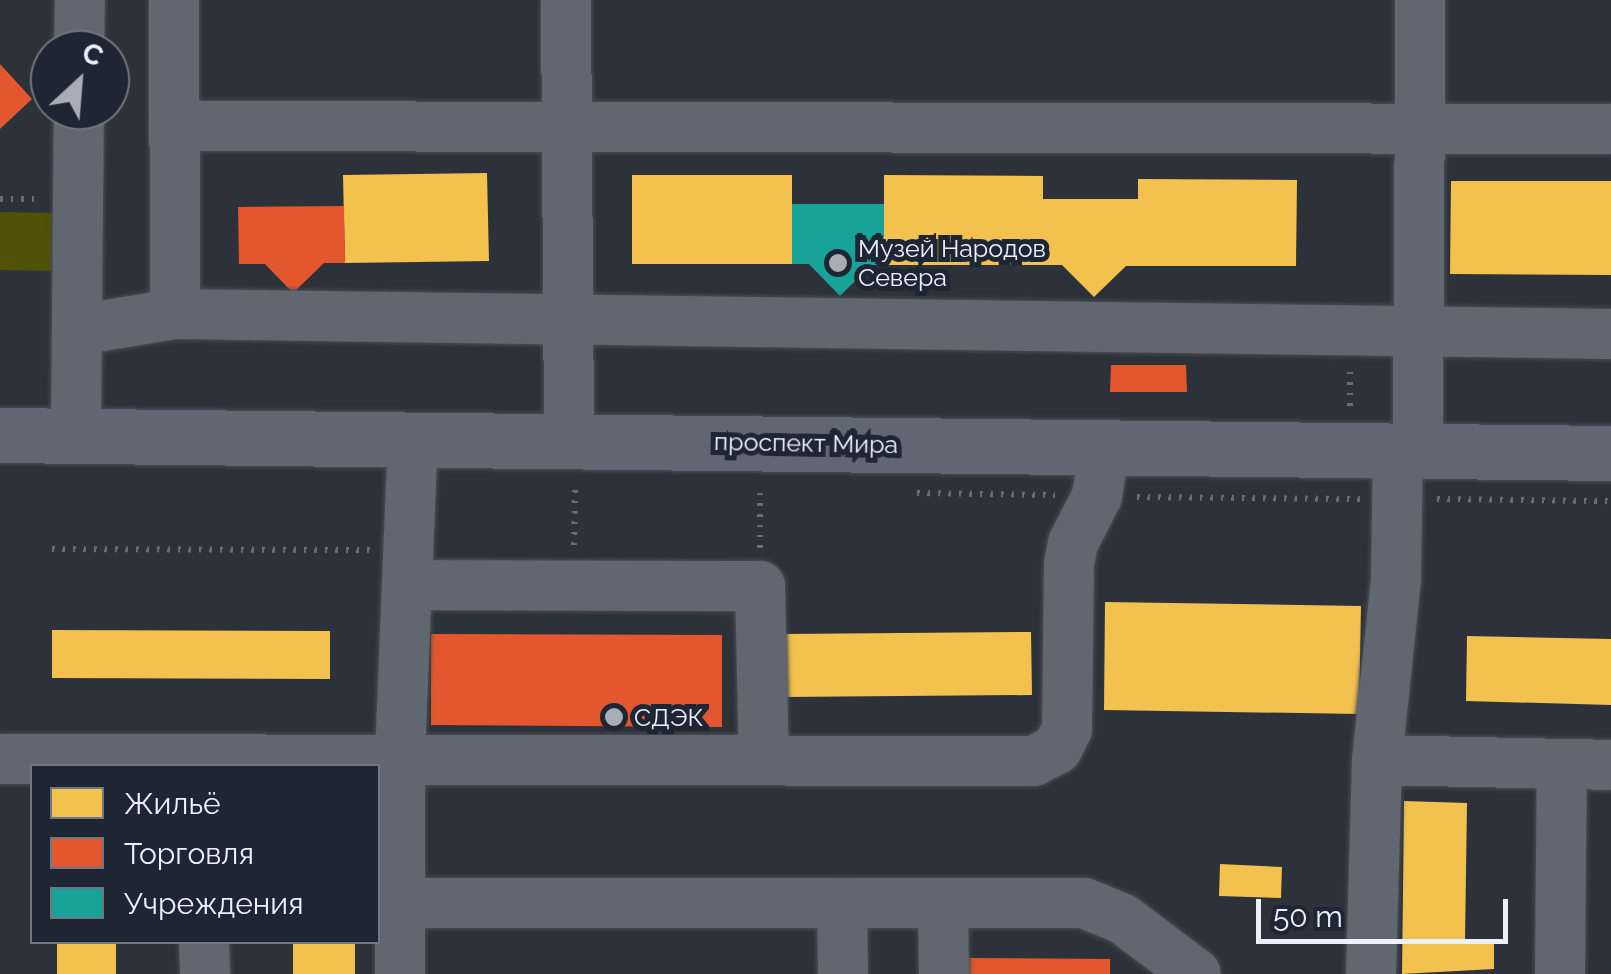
<!DOCTYPE html>
<meta charset="utf-8">
<style>
body{margin:0}
#map{position:relative;width:1611px;height:974px;overflow:hidden;background:#2d3139;font-family:Raleway,sans-serif}
div>[style]{position:absolute}
.green>*{inset:0;background:#525108}
.homes>*{inset:0;background:#f2c14e}
.shops>*{inset:0;background:#e4572e}
.public>*{inset:0;background:#17a398}
.path>*{height:6px;margin-top:-3px;transform-origin:0;background:repeating-linear-gradient(90deg,#686d75 0 2.5px,transparent 0 10.5px)}
.roads{filter:drop-shadow(0 0 2px #484d53) drop-shadow(0 0 2px #484d53)}
.minor>*{height:50px;margin:-25px;padding:0 25px;transform-origin:25px;border-radius:25px;background:#616770}
.major>*{height:55px;margin:-27.5px;padding:0 27.5px;transform-origin:27.5px;border-radius:27.5px;background:#606772}
.dots>*{width:28px;height:28px;translate:-50% -50%;box-sizing:border-box;border:5px solid #1e2533;border-radius:50%}
span{translate:-50% -50%;white-space:nowrap;text-align:center;line-height:1.15;-webkit-text-stroke:10px #1e2533;paint-order:stroke}
.poi-label{font-size:25px;color:#ebf0fa}
.left{translate:0 -50%;text-align:left}
.street-label{font-size:25px;color:#ebf0fa}
.legend{position:absolute;left:30px;top:764px;width:350px;height:180px;box-sizing:border-box;background:#1e2533;border:2px solid #707683;margin:0;padding:12px 18px;list-style:none;font-size:30px;color:#ebf0fa}
.legend li{display:flex;align-items:center;gap:20px;height:50px}
.legend b{width:50px;border:2px solid #707683}
.north{position:absolute;left:30px;top:30px;width:100px;height:100px;box-sizing:border-box;background:#1e2533;border:2px solid #707683;border-radius:50%;rotate:26deg;font-size:28px;font-weight:700;line-height:40px;text-align:center;color:#ebf0fa}
.north::after{content:'';display:block;margin:auto;width:35px;height:45px;background:#a8adb6;clip-path:polygon(50% 0,100% 100%,50% 72%,0 100%)}
.scale{position:absolute;left:1256px;top:899px;width:252px;height:45px;box-sizing:border-box;border:5px solid #ebf0fa;border-top:0;padding-left:12px;font-size:30px;line-height:35px;white-space:nowrap;color:#ebf0fa;-webkit-text-stroke:8px #1e2533;paint-order:stroke}
</style>
<div id="map">
<div class="green">
<i style="clip-path:polygon(0 212px,58px 213px,58px 271px,0 270px)"></i>
</div>
<div class="homes">
<i style="clip-path:polygon(487px 173px,489px 261px,345px 263px,343px 175px)"></i>
<i style="clip-path:polygon(632px 175px,792px 175px,792px 264px,632px 264px)"></i>
<i style="clip-path:polygon(884px 175px,1043px 176px,1043px 199px,1138px 199px,1138px 179px,1297px 180px,1296px 266px,1126px 266px,1094px 297px,1062px 265px,884px 265px)"></i>
<i style="clip-path:polygon(1451px 181px,1611px 181px,1611px 275px,1450px 274px)"></i>
<i style="clip-path:polygon(1105px 602px,1361px 606px,1359px 714px,1104px 710px)"></i>
<i style="clip-path:polygon(52px 630px,330px 631px,330px 679px,52px 678px)"></i>
<i style="clip-path:polygon(1031px 632px,1032px 695px,784px 697px,784px 634px)"></i>
<i style="clip-path:polygon(1467px 636px,1611px 639px,1611px 705px,1466px 701px)"></i>
<i style="clip-path:polygon(1404px 801px,1467px 803px,1465px 941px,1494px 942px,1494px 969px,1402px 974px)"></i>
<i style="clip-path:polygon(1220px 864px,1282px 867px,1281px 898px,1219px 896px)"></i>
<i style="clip-path:polygon(57px 942px,116px 942px,116px 974px,57px 974px)"></i>
<i style="clip-path:polygon(293px 942px,355px 942px,355px 974px,293px 974px)"></i>
</div>
<div class="shops">
<i style="clip-path:polygon(0 64px,32px 99px,0 129px)"></i>
<i style="clip-path:polygon(344px 206px,345px 263px,324px 263px,293px 293px,265px 264px,239px 264px,238px 207px)"></i>
<i style="clip-path:polygon(1111px 365px,1186px 365px,1187px 392px,1110px 392px)"></i>
<i style="clip-path:polygon(431px 634px,722px 635px,722px 727px,431px 725px)"></i>
<i style="clip-path:polygon(967px 958px,1110px 959px,1110px 974px,967px 974px)"></i>
</div>
<div class="public">
<i style="clip-path:polygon(792px 204px,884px 204px,884px 265px,871px 265px,840px 296px,809px 264px,792px 264px)"></i>
</div>
<div class="path">
<i style="left:0;top:199px;width:39px"></i>
<i style="left:1350px;top:406px;width:38px;rotate:-90deg"></i>
<i style="left:917px;top:493px;width:138px;rotate:0.8deg"></i>
<i style="left:1137px;top:497px;width:223px;rotate:0.5deg"></i>
<i style="left:1437px;top:499px;width:174px;rotate:0.7deg"></i>
<i style="left:574px;top:545px;width:59px;rotate:-89deg"></i>
<i style="left:760px;top:548px;width:63px;rotate:-90deg"></i>
<i style="left:52px;top:549px;width:319px;rotate:0.2deg"></i>
</div>
<div class="roads">
<div class="minor">
<i style="left:174px;top:0;width:314px;rotate:89.8deg"></i>
<i style="left:566px;top:0;width:440px;rotate:89.6deg"></i>
<i style="left:79px;top:50px;width:50px;rotate:-88.9deg"></i>
<i style="left:174px;top:126px;width:1437px;rotate:0.12deg"></i>
<i style="left:77px;top:330px;width:99px;rotate:-9.3deg"></i>
<i style="left:175px;top:314px;width:1436px;rotate:0.8deg"></i>
<i style="left:76px;top:435px;width:325px;rotate:-89.5deg"></i>
<i style="left:1418px;top:451px;width:451px;rotate:-89.7deg"></i>
<i style="left:409px;top:585px;width:351px;rotate:0.2deg"></i>
<i style="left:760px;top:586px;width:174px;rotate:88.7deg"></i>
<i style="left:0;top:759px;width:1034px;rotate:0.11deg"></i>
<i style="left:1034px;top:761px;width:26px;rotate:-28deg"></i>
<i style="left:1057px;top:749px;width:22px;rotate:-63deg"></i>
<i style="left:1067px;top:729px;width:164px;rotate:-89.3deg"></i>
<i style="left:1069px;top:565px;width:22px;rotate:-80deg"></i>
<i style="left:1073px;top:543px;width:53px;rotate:-62.9deg"></i>
<i style="left:1097px;top:496px;width:51px;rotate:-80.9deg"></i>
<i style="left:1377px;top:760px;width:234px;rotate:1.2deg"></i>
<i style="left:400px;top:903px;width:684px"></i>
<i style="left:1084px;top:903px;width:42px;rotate:22.3deg"></i>
<i style="left:1123px;top:919px;width:91px;rotate:37deg"></i>
<i style="left:842px;top:904px;width:70px;rotate:89.2deg"></i>
<i style="left:943px;top:905px;width:69px;rotate:89.2deg"></i>
<i style="left:204px;top:942px;width:32px;rotate:88deg"></i>
<i style="left:400px;top:974px;width:217px;rotate:-90deg"></i>
<i style="left:400px;top:757px;width:319px;rotate:-87.7deg"></i>
<i style="left:1371px;top:974px;width:214px;rotate:-88.4deg"></i>
<i style="left:1377px;top:760px;width:183px;rotate:-84deg"></i>
<i style="left:1396px;top:578px;width:128px;rotate:-89.1deg"></i>
<i style="left:1560px;top:974px;width:210px;rotate:-89.5deg"></i>
</div>
<div class="major">
<i style="left:0;top:435px;width:1611px;rotate:0.64deg"></i>
</div>
</div>
<div class="dots">
<i style="left:838px;top:263px;background:#a8adb6"></i>
<i style="left:614px;top:717px;background:#a8adb6"></i>
</div>
<div class="poi-label">
<span class="left" style="left:858px;top:263px">Музей Народов<br>Севера</span>
<span class="left" style="left:634px;top:717px">СДЭК</span>
</div>
<div class="street-label">
<span style="left:806px;top:443px;rotate:1deg">проспект Мира</span>
</div>
<ul class="legend">
<li><b style="height:28px;background:#f2c14e"></b>Жильё</li>
<li><b style="height:28px;background:#e4572e"></b>Торговля</li>
<li><b style="height:28px;background:#17a398"></b>Учреждения</li>
</ul>
<div class="north">С</div>
<div class="scale">50 m</div>
</div>
